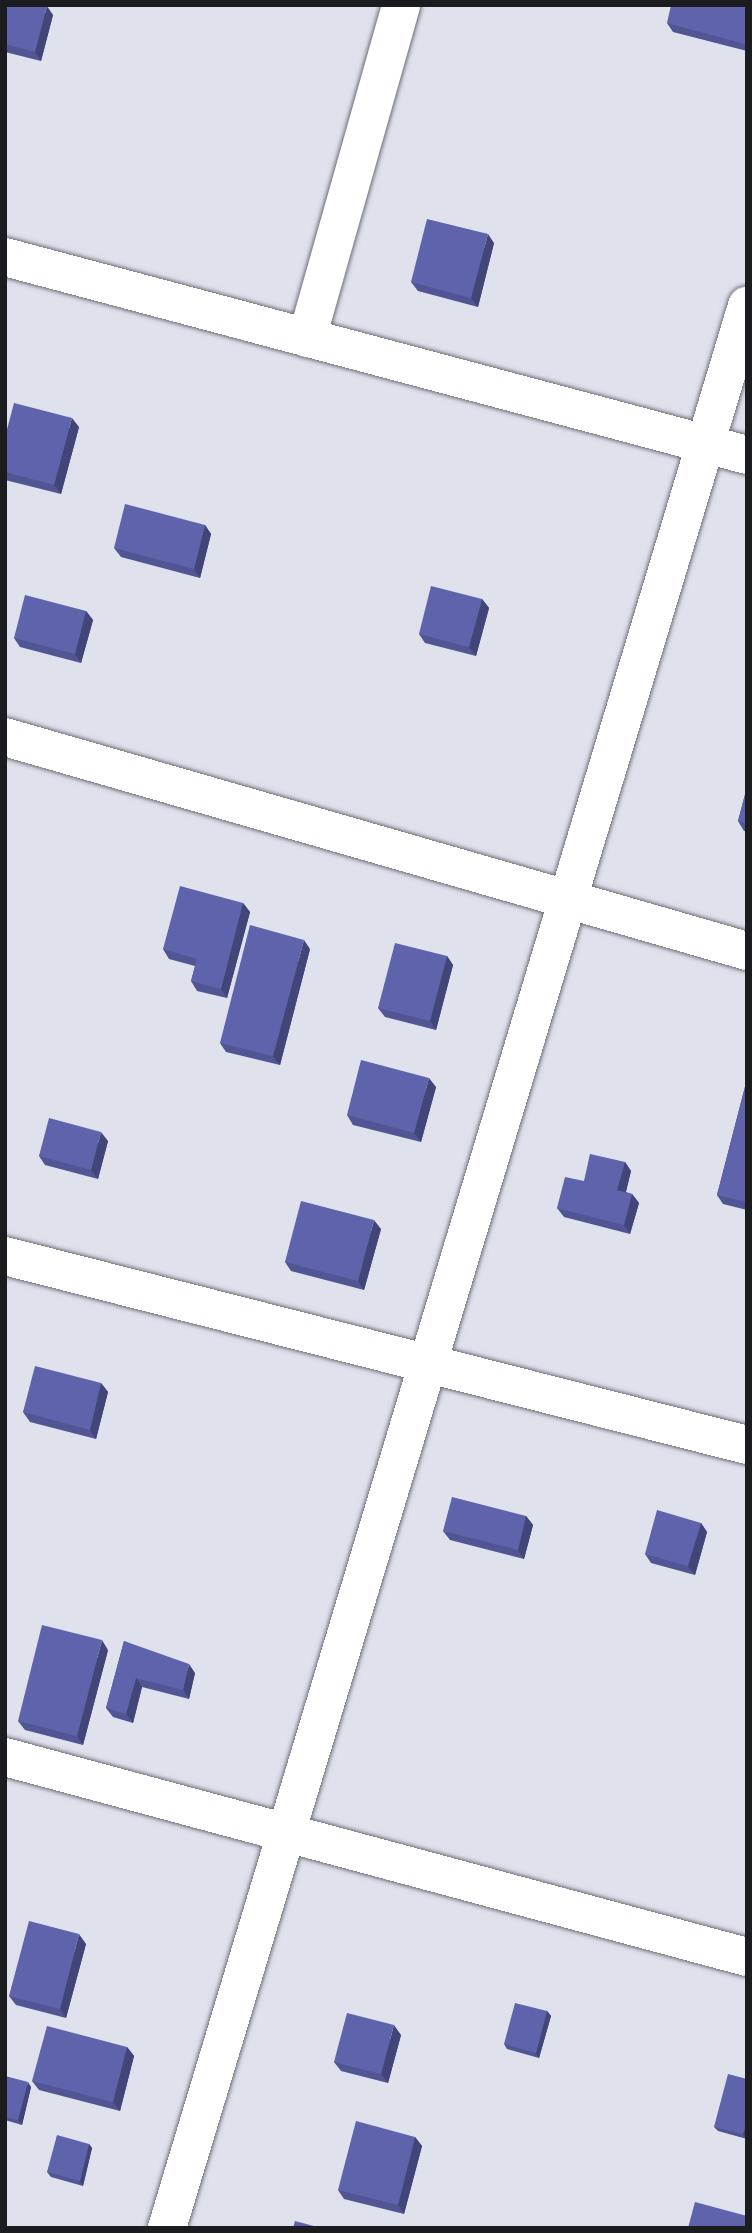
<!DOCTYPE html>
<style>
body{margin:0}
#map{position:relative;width:752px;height:2233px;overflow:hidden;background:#dfe1ec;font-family:"Archivo Narrow",sans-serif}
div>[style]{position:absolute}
.roads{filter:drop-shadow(0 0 2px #6d6e78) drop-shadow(0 0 2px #6d6e78)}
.street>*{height:38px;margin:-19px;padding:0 19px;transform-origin:19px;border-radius:19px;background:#fff}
.wall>*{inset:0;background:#525593}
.shaded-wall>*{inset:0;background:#424578}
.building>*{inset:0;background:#5f63ab}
span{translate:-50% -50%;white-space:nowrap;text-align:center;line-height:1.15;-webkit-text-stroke:7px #eceefa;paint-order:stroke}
.frame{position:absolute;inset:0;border:7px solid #1b1c1f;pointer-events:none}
</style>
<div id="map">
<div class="roads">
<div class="street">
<i style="left:5px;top:257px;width:768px;rotate:14.94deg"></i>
<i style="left:307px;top:338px;width:346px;rotate:-74.2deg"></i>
<i style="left:5px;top:737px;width:772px;rotate:16.09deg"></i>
<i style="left:5px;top:1256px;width:766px;rotate:14.29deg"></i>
<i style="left:5px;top:1757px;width:768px;rotate:15.09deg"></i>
<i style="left:167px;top:2228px;width:2008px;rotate:-73.21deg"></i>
</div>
</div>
<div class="wall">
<i style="clip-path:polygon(5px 5px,53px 15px,41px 61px,5px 52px)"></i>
<i style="clip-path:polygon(747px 5px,747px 51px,673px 32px,667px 23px)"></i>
<i style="clip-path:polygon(494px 243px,478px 307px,418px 291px,411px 282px)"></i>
<i style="clip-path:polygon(79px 427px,61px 494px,5px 480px,5px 437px)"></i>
<i style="clip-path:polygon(205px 525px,211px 534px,200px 578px,121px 557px,114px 548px)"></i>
<i style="clip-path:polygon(482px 599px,489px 608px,476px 656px,425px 643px,419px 634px)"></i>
<i style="clip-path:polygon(86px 611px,93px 620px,81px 663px,20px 647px,14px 638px)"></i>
<i style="clip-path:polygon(747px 787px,747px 831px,744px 831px,738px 821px)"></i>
<i style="clip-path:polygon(243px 903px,250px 912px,227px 998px,197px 991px,191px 981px,195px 966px,169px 959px,163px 949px)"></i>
<i style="clip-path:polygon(310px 949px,280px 1065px,226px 1052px,220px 1043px)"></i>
<i style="clip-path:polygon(447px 956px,453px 965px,436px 1030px,385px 1017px,378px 1008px)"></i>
<i style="clip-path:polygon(747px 1079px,747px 1210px,723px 1204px,717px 1195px)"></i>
<i style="clip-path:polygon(436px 1087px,421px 1142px,353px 1125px,347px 1115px)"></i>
<i style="clip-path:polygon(108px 1141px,98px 1179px,45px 1165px,39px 1156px)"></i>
<i style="clip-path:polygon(625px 1162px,631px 1171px,626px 1192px,632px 1194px,639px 1203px,630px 1234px,564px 1217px,557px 1208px,584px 1181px)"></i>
<i style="clip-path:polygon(381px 1229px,364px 1290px,291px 1271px,285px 1262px)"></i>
<i style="clip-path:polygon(101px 1383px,108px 1392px,96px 1439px,30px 1422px,23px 1412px)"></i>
<i style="clip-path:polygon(526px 1516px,533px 1525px,524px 1559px,450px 1540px,443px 1531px)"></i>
<i style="clip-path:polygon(701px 1523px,707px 1532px,695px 1575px,651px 1563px,645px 1554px)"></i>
<i style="clip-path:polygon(124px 1641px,195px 1673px,189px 1699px,142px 1687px,133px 1723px,113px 1717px,106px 1708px)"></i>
<i style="clip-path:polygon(108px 1650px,83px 1745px,25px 1730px,18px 1721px)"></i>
<i style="clip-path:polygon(86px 1944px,66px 2018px,16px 2005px,9px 1996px)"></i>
<i style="clip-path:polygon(547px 2011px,551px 2016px,539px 2058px,507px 2049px,504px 2044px)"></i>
<i style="clip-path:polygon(401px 2035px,388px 2083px,341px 2071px,334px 2062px)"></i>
<i style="clip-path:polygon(127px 2047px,134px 2056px,120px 2111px,39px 2090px,32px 2081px)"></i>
<i style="clip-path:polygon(5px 2076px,31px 2087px,22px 2125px,5px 2120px)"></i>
<i style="clip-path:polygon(747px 2079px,747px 2139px,718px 2131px,714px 2127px)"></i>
<i style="clip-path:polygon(415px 2137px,422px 2146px,404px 2214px,344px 2199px,338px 2190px)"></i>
<i style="clip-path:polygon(89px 2144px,92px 2148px,83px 2186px,51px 2177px,47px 2172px)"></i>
</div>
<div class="shaded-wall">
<i style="clip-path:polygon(47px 6px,53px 15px,41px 61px,35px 52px)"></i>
<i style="clip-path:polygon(488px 234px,494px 243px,478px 307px,471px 298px)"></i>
<i style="clip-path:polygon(72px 418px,79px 427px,61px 494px,54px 485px)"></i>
<i style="clip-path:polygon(205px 525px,211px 534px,200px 578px,194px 569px)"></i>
<i style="clip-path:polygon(482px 599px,489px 608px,476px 656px,469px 647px)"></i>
<i style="clip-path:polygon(86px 611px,93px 620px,81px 663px,75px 654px)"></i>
<i style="clip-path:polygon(243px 903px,250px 912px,227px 998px,221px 989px)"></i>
<i style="clip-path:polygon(304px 940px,310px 949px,280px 1065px,273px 1056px)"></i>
<i style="clip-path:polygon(447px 956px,453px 965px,436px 1030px,430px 1021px)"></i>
<i style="clip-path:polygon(429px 1078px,436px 1087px,421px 1142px,414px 1133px)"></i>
<i style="clip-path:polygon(101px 1132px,108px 1141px,98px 1179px,91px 1170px)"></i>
<i style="clip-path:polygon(625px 1162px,631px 1171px,624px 1199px,617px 1190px)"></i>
<i style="clip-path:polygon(632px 1194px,639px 1203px,630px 1234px,624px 1225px)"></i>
<i style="clip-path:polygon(374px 1220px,381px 1229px,364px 1290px,358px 1281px)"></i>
<i style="clip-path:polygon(101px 1383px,108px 1392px,96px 1439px,90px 1430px)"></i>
<i style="clip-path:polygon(526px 1516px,533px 1525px,524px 1559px,518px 1550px)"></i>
<i style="clip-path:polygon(701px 1523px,707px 1532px,695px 1575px,688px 1566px)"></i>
<i style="clip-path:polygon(102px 1640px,108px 1650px,83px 1745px,77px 1736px)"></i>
<i style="clip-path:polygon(189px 1664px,195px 1673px,189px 1699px,183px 1690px)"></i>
<i style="clip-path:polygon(136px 1678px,142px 1687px,133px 1723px,126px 1714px)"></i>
<i style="clip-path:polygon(79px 1934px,86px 1944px,66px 2018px,60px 2009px)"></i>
<i style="clip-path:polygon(547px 2011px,551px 2016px,539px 2058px,536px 2053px)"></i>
<i style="clip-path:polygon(394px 2025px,401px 2035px,388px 2083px,381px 2074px)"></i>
<i style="clip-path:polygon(127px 2047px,134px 2056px,120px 2111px,113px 2102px)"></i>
<i style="clip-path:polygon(28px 2082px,31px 2087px,22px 2125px,18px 2120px)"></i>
<i style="clip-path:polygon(747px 2121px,747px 2139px,743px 2134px)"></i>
<i style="clip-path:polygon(415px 2137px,422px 2146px,404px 2214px,398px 2205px)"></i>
<i style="clip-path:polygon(89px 2144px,92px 2148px,83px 2186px,80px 2181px)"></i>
</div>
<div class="building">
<i style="clip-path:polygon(5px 5px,47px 6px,35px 52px,5px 44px)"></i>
<i style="clip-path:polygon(671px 5px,747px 5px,747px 39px,745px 44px,667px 23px)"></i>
<i style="clip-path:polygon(427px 219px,488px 234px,471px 298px,411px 282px)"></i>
<i style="clip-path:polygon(14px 403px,72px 418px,54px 485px,5px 472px,5px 437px)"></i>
<i style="clip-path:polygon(125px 504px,205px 525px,194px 569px,114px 548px)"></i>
<i style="clip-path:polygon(431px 586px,482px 599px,469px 647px,419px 634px)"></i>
<i style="clip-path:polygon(25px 595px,86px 611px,75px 654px,14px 638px)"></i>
<i style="clip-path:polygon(747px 787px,747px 824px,738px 821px)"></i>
<i style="clip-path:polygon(180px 886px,243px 903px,221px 989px,191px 981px,197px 959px,163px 949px)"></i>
<i style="clip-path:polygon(250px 925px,304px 940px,273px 1056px,220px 1043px)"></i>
<i style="clip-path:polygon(395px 943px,447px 956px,430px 1021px,378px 1008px)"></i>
<i style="clip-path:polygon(361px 1060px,429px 1078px,414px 1133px,347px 1115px)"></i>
<i style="clip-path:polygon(747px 1079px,747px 1202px,717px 1195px)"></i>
<i style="clip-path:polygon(49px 1118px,101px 1132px,91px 1170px,39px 1156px)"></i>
<i style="clip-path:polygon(590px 1154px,625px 1162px,617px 1190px,632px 1194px,624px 1225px,557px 1208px,565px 1177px,584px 1181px)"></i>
<i style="clip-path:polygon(301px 1201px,374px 1220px,358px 1281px,285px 1262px)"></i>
<i style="clip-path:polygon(35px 1366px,101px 1383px,90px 1430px,23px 1412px)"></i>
<i style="clip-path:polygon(452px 1497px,526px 1516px,518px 1550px,443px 1531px)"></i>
<i style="clip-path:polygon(657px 1510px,701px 1523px,688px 1566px,645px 1554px)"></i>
<i style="clip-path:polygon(42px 1625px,102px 1640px,77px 1736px,18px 1721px)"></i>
<i style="clip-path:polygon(124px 1641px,189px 1664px,183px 1690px,136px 1678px,126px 1714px,106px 1708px)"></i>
<i style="clip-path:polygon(29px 1921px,79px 1934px,60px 2009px,9px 1996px)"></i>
<i style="clip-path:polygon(515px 2003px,547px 2011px,536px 2053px,504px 2044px)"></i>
<i style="clip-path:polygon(347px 2013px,394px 2025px,381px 2074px,334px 2062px)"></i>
<i style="clip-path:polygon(47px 2026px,127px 2047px,113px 2102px,32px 2081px)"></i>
<i style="clip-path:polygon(728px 2074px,747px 2079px,747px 2121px,743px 2134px,714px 2127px)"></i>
<i style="clip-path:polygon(5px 2076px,28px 2082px,18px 2120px,5px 2117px)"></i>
<i style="clip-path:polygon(356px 2121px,415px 2137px,398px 2205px,338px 2190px)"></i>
<i style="clip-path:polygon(57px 2135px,89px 2144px,80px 2181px,47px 2172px)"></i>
<i style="clip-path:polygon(695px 2202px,747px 2216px,747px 2228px,688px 2228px)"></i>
<i style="clip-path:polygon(295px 2221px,321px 2228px,293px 2228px)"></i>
</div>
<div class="frame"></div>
</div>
